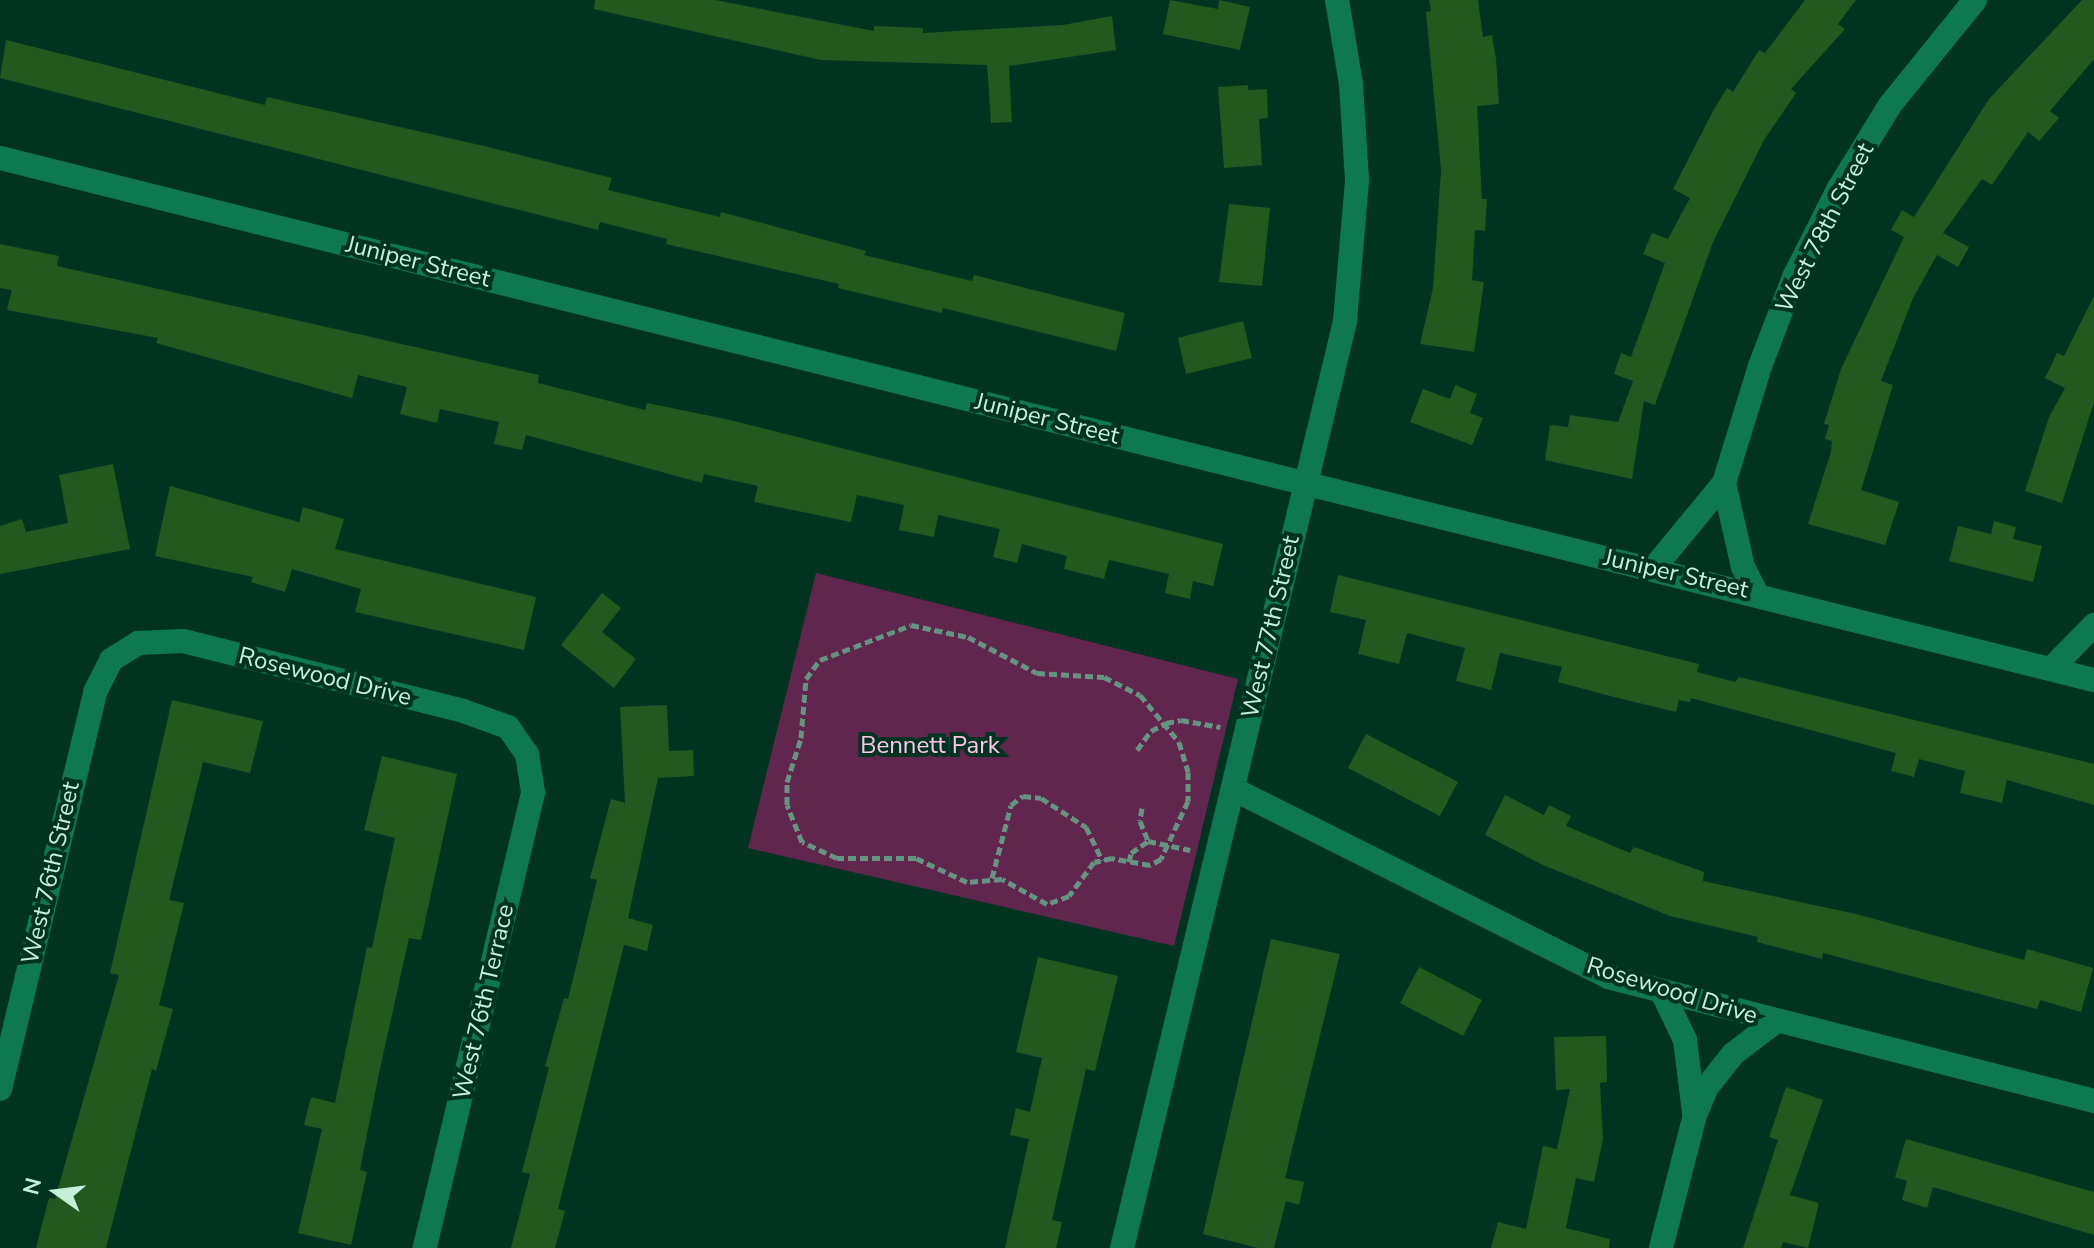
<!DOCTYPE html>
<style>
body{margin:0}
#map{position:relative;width:2094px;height:1248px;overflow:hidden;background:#003421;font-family:"Nunito Sans",sans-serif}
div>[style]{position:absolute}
.green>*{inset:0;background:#61264d}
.building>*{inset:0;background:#22591f}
.path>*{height:5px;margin-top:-2.5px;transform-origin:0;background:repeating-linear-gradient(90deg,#659480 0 8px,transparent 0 12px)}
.street>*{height:24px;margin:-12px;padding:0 12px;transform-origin:12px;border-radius:12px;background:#0e7853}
span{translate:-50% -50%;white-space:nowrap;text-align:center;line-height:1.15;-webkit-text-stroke:8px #003421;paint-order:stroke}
.street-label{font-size:24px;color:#c4efd9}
.park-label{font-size:24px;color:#ffc7e8}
.north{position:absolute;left:16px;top:1152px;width:80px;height:80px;-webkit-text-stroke:6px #003421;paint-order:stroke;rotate:284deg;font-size:22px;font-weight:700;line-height:32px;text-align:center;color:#c4efd9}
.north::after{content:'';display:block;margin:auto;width:28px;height:36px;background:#c4efd9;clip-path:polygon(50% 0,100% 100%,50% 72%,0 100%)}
</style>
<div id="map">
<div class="green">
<i style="clip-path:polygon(816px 573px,1238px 679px,1174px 946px,748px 848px)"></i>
</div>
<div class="building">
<i style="clip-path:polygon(595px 0,715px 0,874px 31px,874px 26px,923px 28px,923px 33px,1063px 25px,1112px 16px,1116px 50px,1009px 66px,1012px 122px,991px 123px,987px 65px,821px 60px,594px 9px)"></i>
<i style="clip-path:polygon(1170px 0,1218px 9px,1219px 0,1250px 7px,1240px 50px,1163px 34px)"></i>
<i style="clip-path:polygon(1429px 0,1478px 0,1483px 37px,1492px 35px,1496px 59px,1499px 104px,1477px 106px,1482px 199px,1487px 199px,1485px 231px,1475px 230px,1472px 280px,1484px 282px,1474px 352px,1420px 344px,1433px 288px,1441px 170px,1426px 12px,1431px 11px)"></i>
<i style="clip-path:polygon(1805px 0,1856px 0,1838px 24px,1845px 29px,1791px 89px,1796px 93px,1764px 140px,1713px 242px,1655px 405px,1644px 401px,1632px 479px,1545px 460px,1550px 425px,1568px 427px,1570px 415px,1618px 422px,1633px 381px,1614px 374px,1621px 353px,1631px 357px,1665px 263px,1643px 254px,1652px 233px,1668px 239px,1690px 198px,1673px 189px,1713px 111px,1727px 88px,1733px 92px,1759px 50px,1765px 53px)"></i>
<i style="clip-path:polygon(2082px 0,2094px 0,2094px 59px,2050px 111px,2059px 118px,2039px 141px,2028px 132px,1992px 185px,1982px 179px,1943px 233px,1969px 247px,1958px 267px,1937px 255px,1913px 298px,1881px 381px,1893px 385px,1861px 490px,1899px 502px,1885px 545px,1808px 524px,1831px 452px,1832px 441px,1825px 439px,1829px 425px,1824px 424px,1841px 369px,1904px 237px,1891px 230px,1902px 210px,1914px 217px,1989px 99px)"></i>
<i style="clip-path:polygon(6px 40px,265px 105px,267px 97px,484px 146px,612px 178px,608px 190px,720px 217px,721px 212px,866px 251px,864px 255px,972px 281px,974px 275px,1125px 313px,1116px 351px,943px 308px,942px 313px,838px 288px,839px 284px,666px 244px,667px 239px,600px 222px,598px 230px,0 78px)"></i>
<i style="clip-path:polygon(1248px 85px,1248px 90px,1267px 89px,1268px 118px,1259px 119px,1262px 165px,1224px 168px,1218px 87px)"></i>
<i style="clip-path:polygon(1229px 204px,1270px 208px,1262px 286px,1219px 282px)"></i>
<i style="clip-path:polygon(0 244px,59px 256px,57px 266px,539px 375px,538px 383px,645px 410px,647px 403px,730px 420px,1223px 544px,1213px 586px,1193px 581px,1190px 599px,1165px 593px,1169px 574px,1109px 560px,1104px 579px,1064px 569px,1067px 556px,1022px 544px,1017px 563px,993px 557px,1000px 529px,938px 515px,934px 537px,899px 530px,904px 505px,857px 495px,851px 522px,754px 502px,758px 486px,704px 474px,702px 483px,526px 435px,522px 450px,494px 444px,499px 422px,440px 409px,437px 423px,400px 414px,407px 387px,358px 375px,352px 398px,156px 343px,158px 338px,7px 310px,12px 290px,0 288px)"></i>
<i style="clip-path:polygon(2094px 296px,2094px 402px,2062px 503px,2025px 491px,2049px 417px,2065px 388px,2045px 378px,2057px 353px,2064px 356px)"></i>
<i style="clip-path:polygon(1243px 321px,1252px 358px,1186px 374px,1178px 338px)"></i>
<i style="clip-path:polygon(1455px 385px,1477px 394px,1470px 413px,1483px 418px,1472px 445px,1410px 422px,1423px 389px,1450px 399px)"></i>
<i style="clip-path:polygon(113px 464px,130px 549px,0 574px,0 526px,22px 519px,26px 532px,68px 523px,59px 475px)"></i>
<i style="clip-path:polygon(170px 486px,299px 522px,303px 507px,344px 519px,335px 549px,536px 597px,524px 650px,355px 612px,361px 589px,292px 569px,285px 592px,251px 582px,253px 577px,155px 556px)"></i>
<i style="clip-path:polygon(1994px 521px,2016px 527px,2013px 539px,2042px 546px,2033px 582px,1949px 561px,1958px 526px,1991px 534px)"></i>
<i style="clip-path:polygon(1338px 575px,1699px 664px,1697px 672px,1735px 682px,1739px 677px,2094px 764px,2094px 805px,2007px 780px,2002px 803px,1960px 793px,1965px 771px,1919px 759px,1914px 777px,1891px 771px,1896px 753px,1691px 698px,1690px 702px,1679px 700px,1676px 712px,1614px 697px,1558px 682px,1562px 667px,1500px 653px,1491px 690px,1456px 681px,1465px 648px,1407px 633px,1399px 664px,1358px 654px,1366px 620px,1330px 612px)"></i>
<i style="clip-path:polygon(602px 593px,621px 608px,602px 632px,636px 659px,614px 688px,561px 645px)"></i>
<i style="clip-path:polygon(172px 700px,263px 721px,250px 773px,203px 762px,169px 900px,184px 903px,159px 1005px,173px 1009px,156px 1071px,152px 1069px,106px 1248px,36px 1248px,49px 1198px,55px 1199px,119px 975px,110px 973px)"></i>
<i style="clip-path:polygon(667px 705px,669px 751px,693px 750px,694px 776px,658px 778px,628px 918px,653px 925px,647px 951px,624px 945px,558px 1209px,565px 1211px,555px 1248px,511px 1248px,530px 1174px,522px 1172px,549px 1067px,545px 1066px,564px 998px,568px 999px,597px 880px,590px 878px,611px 799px,625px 803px,620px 707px)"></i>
<i style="clip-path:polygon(1366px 734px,1458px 782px,1440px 816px,1348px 768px)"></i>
<i style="clip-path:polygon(382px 756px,457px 774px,421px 940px,409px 938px,378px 1078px,360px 1170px,367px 1172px,351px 1245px,298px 1233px,322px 1129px,304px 1125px,311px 1097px,335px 1103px,367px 947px,372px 948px,395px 838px,364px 830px)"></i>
<i style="clip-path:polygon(1505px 795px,1544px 815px,1549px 805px,1571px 816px,1566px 826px,1630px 853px,1634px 847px,1704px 872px,1703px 881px,1856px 914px,2024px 960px,2027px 949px,2093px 968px,2081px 1012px,2040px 1000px,2037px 1009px,1823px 953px,1822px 959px,1757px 942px,1758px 937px,1670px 916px,1545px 866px,1485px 835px)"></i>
<i style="clip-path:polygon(1271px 939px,1340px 954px,1285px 1178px,1304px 1182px,1299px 1205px,1286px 1201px,1274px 1248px,1258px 1248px,1203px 1234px)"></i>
<i style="clip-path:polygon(1038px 957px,1118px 976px,1095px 1071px,1086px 1069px,1052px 1220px,1062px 1222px,1056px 1248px,1005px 1248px,1029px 1139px,1010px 1135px,1016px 1108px,1030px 1112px,1042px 1058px,1016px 1052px)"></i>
<i style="clip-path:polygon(1419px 967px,1482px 1000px,1463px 1036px,1400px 1003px)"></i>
<i style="clip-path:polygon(1606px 1036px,1607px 1082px,1600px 1083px,1603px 1139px,1594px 1182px,1576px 1178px,1566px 1228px,1610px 1239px,1609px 1248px,1491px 1248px,1498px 1222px,1526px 1229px,1543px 1146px,1557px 1149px,1570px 1089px,1556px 1090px,1554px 1037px)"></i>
<i style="clip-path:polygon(1786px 1087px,1823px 1100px,1790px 1195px,1819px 1203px,1808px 1248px,1783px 1242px,1781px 1248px,1743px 1248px,1778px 1140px,1769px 1137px)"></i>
<i style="clip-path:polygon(1906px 1139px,2094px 1192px,2094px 1235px,1933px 1187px,1927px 1208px,1902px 1200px,1907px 1181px,1895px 1177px)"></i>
</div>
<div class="path">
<i style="left:911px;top:625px;width:58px;rotate:11.9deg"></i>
<i style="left:968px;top:637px;width:78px;rotate:27.6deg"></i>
<i style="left:1037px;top:673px;width:67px;rotate:3.4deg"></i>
<i style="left:1104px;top:677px;width:40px;rotate:26.6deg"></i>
<i style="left:1140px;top:695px;width:61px;rotate:50.3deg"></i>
<i style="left:1179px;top:742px;width:31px;rotate:73deg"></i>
<i style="left:1188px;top:772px;width:29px;rotate:90deg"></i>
<i style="left:1188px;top:801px;width:64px;rotate:115deg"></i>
<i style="left:1161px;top:859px;width:13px;rotate:151deg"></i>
<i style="left:1150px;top:865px;width:39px;rotate:-170deg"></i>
<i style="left:1112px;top:858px;width:18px;rotate:167deg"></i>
<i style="left:1094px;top:862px;width:42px;rotate:126.3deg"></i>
<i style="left:1069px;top:896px;width:23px;rotate:160deg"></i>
<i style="left:1047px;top:904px;width:51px;rotate:-150.9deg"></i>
<i style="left:1002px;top:879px;width:35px;rotate:175deg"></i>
<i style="left:967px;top:882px;width:56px;rotate:-154.8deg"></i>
<i style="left:916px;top:858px;width:79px;rotate:180deg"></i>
<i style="left:837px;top:858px;width:38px;rotate:-155deg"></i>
<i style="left:802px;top:842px;width:40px;rotate:-112deg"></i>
<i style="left:787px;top:805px;width:23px;rotate:-90deg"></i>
<i style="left:787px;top:782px;width:46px;rotate:-72.3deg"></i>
<i style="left:801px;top:738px;width:59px;rotate:-85.2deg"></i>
<i style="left:806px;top:679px;width:24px;rotate:-54deg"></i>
<i style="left:820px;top:660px;width:97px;rotate:-21deg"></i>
<i style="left:1137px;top:750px;width:24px;rotate:-54deg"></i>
<i style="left:1151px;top:731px;width:17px;rotate:-28deg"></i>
<i style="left:1166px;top:723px;width:15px;rotate:-11deg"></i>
<i style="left:1181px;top:720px;width:40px;rotate:10deg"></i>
<i style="left:1142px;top:808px;width:13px;rotate:99deg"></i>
<i style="left:1140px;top:821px;width:22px;rotate:68deg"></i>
<i style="left:1129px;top:862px;width:9px;rotate:-77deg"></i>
<i style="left:1131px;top:853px;width:21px;rotate:-35deg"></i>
<i style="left:1148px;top:841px;width:43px;rotate:12.1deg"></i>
<i style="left:992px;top:878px;width:75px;rotate:-75.4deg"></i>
<i style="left:1011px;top:805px;width:15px;rotate:-37deg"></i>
<i style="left:1023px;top:796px;width:18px;rotate:6deg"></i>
<i style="left:1041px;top:798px;width:54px;rotate:32.8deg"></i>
<i style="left:1086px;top:827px;width:37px;rotate:64deg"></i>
</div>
<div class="street">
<i style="left:0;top:158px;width:2158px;rotate:14deg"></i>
<i style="left:1724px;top:483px;width:86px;rotate:77.3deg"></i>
<i style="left:1743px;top:567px;width:30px;rotate:63deg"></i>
<i style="left:1653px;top:569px;width:112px;rotate:-50.5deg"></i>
<i style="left:1724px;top:483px;width:122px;rotate:-72.9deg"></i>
<i style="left:1760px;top:366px;width:95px;rotate:-69.1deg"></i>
<i style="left:1794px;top:277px;width:100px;rotate:-63.2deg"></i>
<i style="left:1839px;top:188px;width:97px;rotate:-58.4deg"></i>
<i style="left:1890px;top:105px;width:135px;rotate:-51deg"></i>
<i style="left:2051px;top:669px;width:62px;rotate:-45.7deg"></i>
<i style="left:1233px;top:789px;width:419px;rotate:26.6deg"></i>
<i style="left:1608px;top:977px;width:502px;rotate:14.31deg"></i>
<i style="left:1663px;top:994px;width:51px;rotate:64.4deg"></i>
<i style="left:1685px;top:1040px;width:73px;rotate:82.9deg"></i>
<i style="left:0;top:1089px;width:408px;rotate:-76.5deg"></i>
<i style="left:95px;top:692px;width:36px;rotate:-63deg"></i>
<i style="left:111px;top:660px;width:32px;rotate:-32deg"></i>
<i style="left:138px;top:643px;width:45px;rotate:-2.5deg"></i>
<i style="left:183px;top:641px;width:289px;rotate:14deg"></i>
<i style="left:463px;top:711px;width:48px;rotate:19.6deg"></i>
<i style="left:508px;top:727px;width:33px;rotate:55deg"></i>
<i style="left:527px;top:754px;width:39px;rotate:81deg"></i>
<i style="left:533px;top:793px;width:468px;rotate:103.4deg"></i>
<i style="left:1122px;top:1248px;width:953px;rotate:-76.47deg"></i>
<i style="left:1345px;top:321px;width:142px;rotate:-85.1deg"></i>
<i style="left:1357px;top:180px;width:96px;rotate:-93.6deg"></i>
<i style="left:1351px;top:84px;width:85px;rotate:-99.5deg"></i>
<i style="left:1661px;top:1248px;width:137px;rotate:-75.7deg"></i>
<i style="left:1695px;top:1115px;width:30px;rotate:-67deg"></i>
<i style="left:1707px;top:1087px;width:42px;rotate:-51.8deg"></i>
<i style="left:1733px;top:1054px;width:53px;rotate:-37.3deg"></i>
</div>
<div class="street-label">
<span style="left:1825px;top:228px;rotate:-63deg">West 78th Street</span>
<span style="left:418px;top:262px;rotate:14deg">Juniper Street</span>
<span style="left:1047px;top:419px;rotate:14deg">Juniper Street</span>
<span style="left:1676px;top:574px;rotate:13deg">Juniper Street</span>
<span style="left:1271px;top:627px;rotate:-77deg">West 77th Street</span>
<span style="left:325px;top:677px;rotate:14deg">Rosewood Drive</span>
<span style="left:51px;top:873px;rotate:-77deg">West 76th Street</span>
<span style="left:1672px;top:991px;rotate:17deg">Rosewood Drive</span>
<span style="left:484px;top:1002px;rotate:-77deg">West 76th Terrace</span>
</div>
<div class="park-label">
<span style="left:930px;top:746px">Bennett Park</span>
</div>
<div class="north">N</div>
</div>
